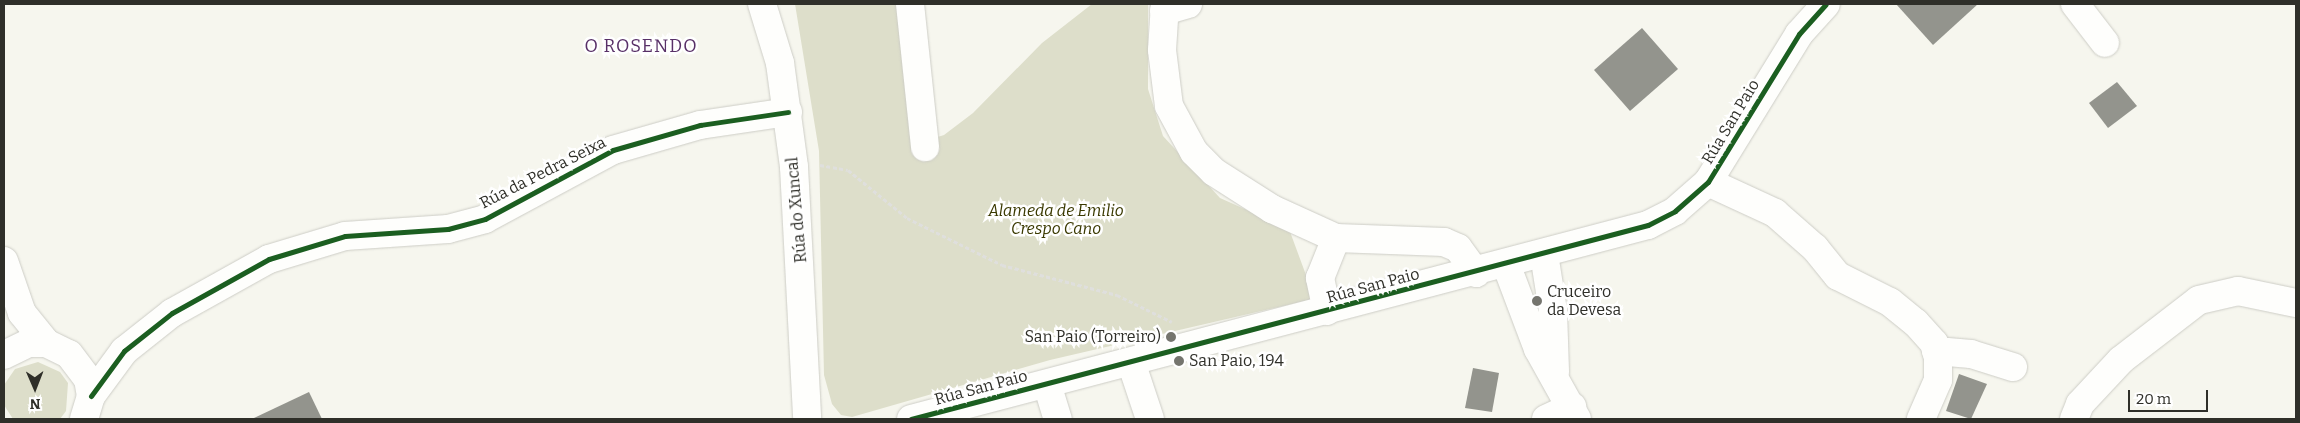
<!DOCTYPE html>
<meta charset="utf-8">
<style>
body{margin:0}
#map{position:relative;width:2300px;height:423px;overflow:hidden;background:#f6f6ee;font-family:Bitter,serif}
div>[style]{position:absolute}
.green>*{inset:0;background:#dddeca}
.building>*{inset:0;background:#93948d}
.path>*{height:3px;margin-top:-1.5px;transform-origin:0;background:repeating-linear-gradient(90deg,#dfdfdd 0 4px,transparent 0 6.5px)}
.roads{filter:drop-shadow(0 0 1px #cdcdc6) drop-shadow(0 0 1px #cdcdc6)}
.minor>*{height:28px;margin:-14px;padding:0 14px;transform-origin:14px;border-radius:14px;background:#fefefc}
.cycleway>*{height:5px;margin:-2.5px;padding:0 2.5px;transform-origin:2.5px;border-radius:2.5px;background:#1b5e20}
.dots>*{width:14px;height:14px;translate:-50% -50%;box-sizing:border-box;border:2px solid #fff;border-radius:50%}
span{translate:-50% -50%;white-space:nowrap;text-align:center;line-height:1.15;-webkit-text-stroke:5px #fff;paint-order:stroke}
.street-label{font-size:16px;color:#2f2f29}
.park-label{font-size:16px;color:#3a3900;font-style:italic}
.poi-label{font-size:16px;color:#2f2f29}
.left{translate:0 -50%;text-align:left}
.right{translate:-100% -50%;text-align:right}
.neighbourhood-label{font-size:18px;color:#583067;letter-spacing:1px}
.frame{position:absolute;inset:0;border:5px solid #2f2f29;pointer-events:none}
.north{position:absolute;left:10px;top:363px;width:50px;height:50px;-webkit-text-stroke:4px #fff;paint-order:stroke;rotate:179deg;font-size:14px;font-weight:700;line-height:20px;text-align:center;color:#2f2f29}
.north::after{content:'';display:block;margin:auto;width:18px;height:22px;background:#2f2f29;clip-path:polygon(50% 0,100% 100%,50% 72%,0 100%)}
.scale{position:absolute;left:2128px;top:390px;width:80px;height:22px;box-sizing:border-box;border:2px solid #2f2f29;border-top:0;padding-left:6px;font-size:15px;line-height:18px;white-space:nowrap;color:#2f2f29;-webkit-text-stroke:4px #fff;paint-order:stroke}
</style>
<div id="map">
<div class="green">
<i style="clip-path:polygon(795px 4px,899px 4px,915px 144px,944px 135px,973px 113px,1042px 43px,1092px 4px,1148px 4px,1148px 89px,1163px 136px,1220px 198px,1289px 229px,1313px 294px,1309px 300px,1050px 360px,852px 417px,841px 415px,832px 404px,824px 375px,819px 151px)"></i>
<i style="clip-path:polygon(38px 362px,60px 372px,68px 383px,66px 411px,60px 419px,13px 419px,4px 405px,4px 385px,15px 369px)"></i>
</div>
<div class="building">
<i style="clip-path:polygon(1896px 4px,1978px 4px,1933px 45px)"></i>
<i style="clip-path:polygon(1642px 28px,1678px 69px,1630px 111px,1594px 70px)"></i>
<i style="clip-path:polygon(2117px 82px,2137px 106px,2108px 128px,2089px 103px)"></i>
<i style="clip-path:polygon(1473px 368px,1499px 373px,1492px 412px,1465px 408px)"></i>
<i style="clip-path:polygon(1959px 374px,1987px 384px,1971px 419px,1946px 411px)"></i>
<i style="clip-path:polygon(309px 392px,322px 419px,252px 419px)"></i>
</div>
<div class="path">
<i style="left:820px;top:165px;width:28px;rotate:10deg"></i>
<i style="left:848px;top:170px;width:76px;rotate:39.1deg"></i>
<i style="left:907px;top:218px;width:106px;rotate:26.3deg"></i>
<i style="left:1002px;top:265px;width:119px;rotate:14.6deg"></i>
<i style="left:1117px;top:295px;width:61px;rotate:26.1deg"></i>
</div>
<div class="roads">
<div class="minor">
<i style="left:762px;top:4px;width:62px;rotate:73deg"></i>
<i style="left:780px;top:63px;width:105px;rotate:82.3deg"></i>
<i style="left:794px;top:167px;width:252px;rotate:87deg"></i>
<i style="left:910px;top:4px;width:144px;rotate:84deg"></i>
<i style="left:1165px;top:4px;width:46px;rotate:93.7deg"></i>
<i style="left:1162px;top:50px;width:56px;rotate:82.9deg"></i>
<i style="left:1169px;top:106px;width:52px;rotate:61.5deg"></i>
<i style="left:1194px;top:152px;width:28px;rotate:45deg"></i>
<i style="left:1214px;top:172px;width:69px;rotate:32.5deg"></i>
<i style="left:1272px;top:209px;width:70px;rotate:24.4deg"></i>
<i style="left:1336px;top:238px;width:108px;rotate:2.1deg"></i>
<i style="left:1444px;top:242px;width:15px;rotate:23deg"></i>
<i style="left:1458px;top:248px;width:31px;rotate:54deg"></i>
<i style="left:2075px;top:4px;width:49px;rotate:52.4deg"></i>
<i style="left:1164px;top:11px;width:25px;rotate:-16deg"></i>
<i style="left:1708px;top:182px;width:74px;rotate:24.8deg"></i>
<i style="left:1775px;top:213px;width:53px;rotate:41.2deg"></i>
<i style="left:1815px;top:248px;width:36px;rotate:51deg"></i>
<i style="left:1838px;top:276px;width:58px;rotate:26.6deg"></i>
<i style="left:1890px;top:302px;width:33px;rotate:39deg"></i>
<i style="left:1916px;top:323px;width:27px;rotate:48deg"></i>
<i style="left:1934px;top:343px;width:16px;rotate:75deg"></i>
<i style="left:1938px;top:358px;width:22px;rotate:90deg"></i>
<i style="left:1938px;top:380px;width:43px;rotate:113.6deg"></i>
<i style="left:1544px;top:254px;width:58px;rotate:81deg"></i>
<i style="left:1553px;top:311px;width:61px;rotate:88.1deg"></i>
<i style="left:4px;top:261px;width:55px;rotate:70.9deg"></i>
<i style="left:22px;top:313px;width:38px;rotate:51deg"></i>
<i style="left:1506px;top:264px;width:91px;rotate:69.4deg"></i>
<i style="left:1538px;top:349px;width:80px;rotate:60.9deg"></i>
<i style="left:1327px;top:311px;width:34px;rotate:-102deg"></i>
<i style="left:1320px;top:278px;width:43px;rotate:-68.2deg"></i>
<i style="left:1936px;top:351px;width:35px;rotate:5deg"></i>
<i style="left:1971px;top:354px;width:44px;rotate:17.2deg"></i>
<i style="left:4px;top:355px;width:28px;rotate:-26deg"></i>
<i style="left:29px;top:343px;width:17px"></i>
<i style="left:46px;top:343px;width:25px;rotate:26deg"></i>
<i style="left:69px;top:354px;width:31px;rotate:53deg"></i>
<i style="left:88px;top:379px;width:17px;rotate:80deg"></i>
<i style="left:91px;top:396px;width:24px;rotate:107deg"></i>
<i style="left:1131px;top:362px;width:60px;rotate:71.6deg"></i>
<i style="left:1047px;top:384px;width:37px;rotate:73deg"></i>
<i style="left:91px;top:396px;width:56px;rotate:-53.7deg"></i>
<i style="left:124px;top:351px;width:61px;rotate:-38.4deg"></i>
<i style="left:172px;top:313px;width:111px;rotate:-29.1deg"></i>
<i style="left:269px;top:259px;width:79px;rotate:-16.8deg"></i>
<i style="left:345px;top:236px;width:103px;rotate:-3.9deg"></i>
<i style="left:448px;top:229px;width:38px;rotate:-15deg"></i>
<i style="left:485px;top:219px;width:145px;rotate:-28.3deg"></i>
<i style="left:613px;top:150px;width:91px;rotate:-16deg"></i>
<i style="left:700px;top:125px;width:89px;rotate:-8.4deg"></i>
<i style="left:911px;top:419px;width:762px;rotate:-14.75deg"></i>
<i style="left:1648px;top:225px;width:30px;rotate:-27deg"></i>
<i style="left:1675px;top:211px;width:44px;rotate:-41.3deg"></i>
<i style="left:1708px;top:182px;width:174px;rotate:-58.4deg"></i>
<i style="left:1799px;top:34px;width:40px;rotate:-48deg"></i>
<i style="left:1546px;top:419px;width:29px;rotate:-25deg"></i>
<i style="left:2074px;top:419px;width:16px;rotate:-68deg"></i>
<i style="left:2080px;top:404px;width:60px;rotate:-47deg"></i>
<i style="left:2121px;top:360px;width:98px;rotate:-37.6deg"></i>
<i style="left:2199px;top:300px;width:40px;rotate:-13deg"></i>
<i style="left:2238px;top:291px;width:59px;rotate:11.7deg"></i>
</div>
</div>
<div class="cycleway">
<i style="left:91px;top:396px;width:56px;rotate:-53.7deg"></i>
<i style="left:124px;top:351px;width:61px;rotate:-38.4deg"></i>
<i style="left:172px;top:313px;width:111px;rotate:-29.1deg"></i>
<i style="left:269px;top:259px;width:79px;rotate:-16.8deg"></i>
<i style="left:345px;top:236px;width:103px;rotate:-3.9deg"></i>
<i style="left:448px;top:229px;width:38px;rotate:-15deg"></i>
<i style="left:485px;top:219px;width:145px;rotate:-28.3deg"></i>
<i style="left:613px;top:150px;width:91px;rotate:-16deg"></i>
<i style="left:700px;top:125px;width:89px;rotate:-8.4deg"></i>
<i style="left:911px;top:419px;width:762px;rotate:-14.75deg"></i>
<i style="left:1648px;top:225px;width:30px;rotate:-27deg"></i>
<i style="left:1675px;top:211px;width:44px;rotate:-41.3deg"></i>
<i style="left:1708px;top:182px;width:174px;rotate:-58.4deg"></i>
<i style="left:1799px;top:34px;width:40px;rotate:-48deg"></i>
</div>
<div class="dots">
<i style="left:1537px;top:301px;background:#75756e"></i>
<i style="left:1171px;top:337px;background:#75756e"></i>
<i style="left:1179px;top:361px;background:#75756e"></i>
</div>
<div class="street-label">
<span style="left:1731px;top:122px;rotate:-59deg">Rúa San Paio</span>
<span style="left:543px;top:173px;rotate:-27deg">Rúa da Pedra Seixa</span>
<span style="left:797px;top:210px;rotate:-95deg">Rúa do Xuncal</span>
<span style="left:1373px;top:286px;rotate:-15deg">Rúa San Paio</span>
<span style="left:981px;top:388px;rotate:-15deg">Rúa San Paio</span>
</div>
<div class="park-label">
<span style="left:1056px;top:220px">Alameda de Emilio<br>Crespo Cano</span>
</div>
<div class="poi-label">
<span class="left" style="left:1547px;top:301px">Cruceiro<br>da Devesa</span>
<span class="right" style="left:1161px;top:337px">San Paio (Torreiro)</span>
<span class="left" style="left:1189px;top:361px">San Paio, 194</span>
</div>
<div class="neighbourhood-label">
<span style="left:641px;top:46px">O ROSENDO</span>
</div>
<div class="frame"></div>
<div class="north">N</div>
<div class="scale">20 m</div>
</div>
